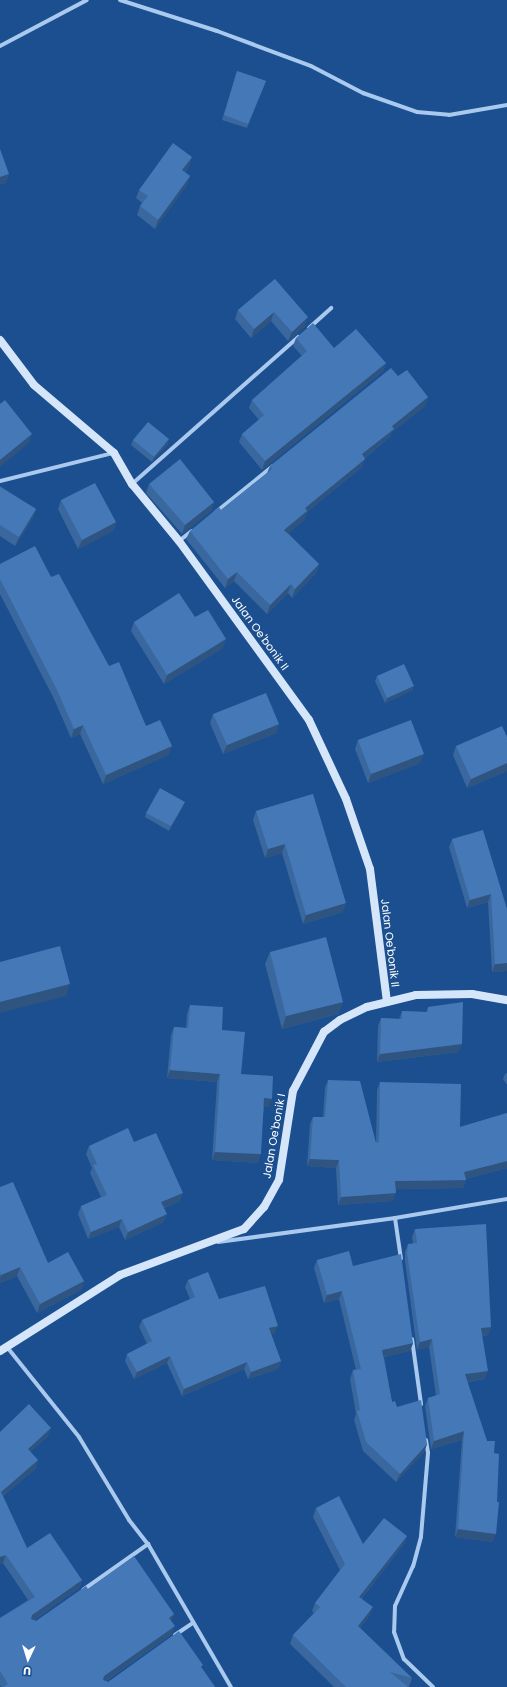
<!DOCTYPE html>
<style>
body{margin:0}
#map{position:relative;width:507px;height:1687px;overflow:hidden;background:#1b4f8f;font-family:Poppins,sans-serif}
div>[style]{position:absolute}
.street>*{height:4px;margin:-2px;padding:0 2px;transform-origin:2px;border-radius:2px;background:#a9c9ee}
.secondary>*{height:8px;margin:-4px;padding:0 4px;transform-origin:4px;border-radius:4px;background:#d6e6fa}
.wall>*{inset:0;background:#3a679d}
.shaded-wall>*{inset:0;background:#305480}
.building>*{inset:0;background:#4478b7}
span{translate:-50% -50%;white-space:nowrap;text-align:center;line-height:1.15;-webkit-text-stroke:3px #1b4f8f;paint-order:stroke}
.street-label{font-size:11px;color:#fff}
.north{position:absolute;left:8px;top:1639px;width:40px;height:40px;-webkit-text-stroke:3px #1b4f8f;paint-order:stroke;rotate:184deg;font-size:11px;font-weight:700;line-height:16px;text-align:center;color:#fff}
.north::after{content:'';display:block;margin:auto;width:14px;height:18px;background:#fff;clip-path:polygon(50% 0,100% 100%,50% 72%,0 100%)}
</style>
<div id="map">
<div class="street">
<i style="left:120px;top:0;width:102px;rotate:17.7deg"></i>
<i style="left:217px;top:31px;width:100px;rotate:20.4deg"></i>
<i style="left:311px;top:66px;width:59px;rotate:27.4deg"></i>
<i style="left:363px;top:93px;width:57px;rotate:19.4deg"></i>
<i style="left:417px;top:112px;width:32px;rotate:5deg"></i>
<i style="left:449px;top:115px;width:59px;rotate:-9.8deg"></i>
<i style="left:0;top:46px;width:98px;rotate:-27.9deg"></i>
<i style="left:309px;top:328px;width:30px;rotate:-42deg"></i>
<i style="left:0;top:481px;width:116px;rotate:-13.9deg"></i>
<i style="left:132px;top:484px;width:222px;rotate:-41.5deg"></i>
<i style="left:216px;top:512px;width:73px;rotate:-38.9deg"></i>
<i style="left:179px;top:541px;width:16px;rotate:-38deg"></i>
<i style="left:395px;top:1218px;width:41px;rotate:81.7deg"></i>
<i style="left:218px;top:1242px;width:179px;rotate:-7.7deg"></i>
<i style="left:395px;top:1218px;width:114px;rotate:-9.6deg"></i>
<i style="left:412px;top:1339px;width:66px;rotate:82.1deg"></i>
<i style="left:7px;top:1347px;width:115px;rotate:51.3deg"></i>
<i style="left:79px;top:1437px;width:97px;rotate:58.9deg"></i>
<i style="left:129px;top:1520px;width:31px;rotate:52deg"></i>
<i style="left:148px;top:1544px;width:165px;rotate:59.9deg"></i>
<i style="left:426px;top:1440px;width:13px;rotate:81deg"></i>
<i style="left:428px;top:1453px;width:84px;rotate:94.8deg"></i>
<i style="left:421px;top:1537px;width:30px;rotate:105deg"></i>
<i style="left:413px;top:1566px;width:44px;rotate:114.2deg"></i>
<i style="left:395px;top:1606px;width:26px;rotate:92deg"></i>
<i style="left:394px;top:1632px;width:29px;rotate:70deg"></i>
<i style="left:404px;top:1659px;width:40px;rotate:44deg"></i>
<i style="left:83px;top:1590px;width:80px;rotate:-35.3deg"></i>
<i style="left:175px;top:1635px;width:22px;rotate:-34deg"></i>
</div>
<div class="secondary">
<i style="left:0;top:340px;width:56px;rotate:52.9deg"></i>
<i style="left:34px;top:385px;width:105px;rotate:40.4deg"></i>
<i style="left:114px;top:453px;width:36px;rotate:60deg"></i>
<i style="left:132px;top:484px;width:74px;rotate:50.5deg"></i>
<i style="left:179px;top:541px;width:221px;rotate:54deg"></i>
<i style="left:309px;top:720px;width:87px;rotate:64.9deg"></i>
<i style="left:346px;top:799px;width:74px;rotate:71.1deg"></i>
<i style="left:370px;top:869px;width:134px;rotate:82.7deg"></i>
<i style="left:0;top:1351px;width:142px;rotate:-32.3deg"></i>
<i style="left:120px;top:1275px;width:132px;rotate:-20.4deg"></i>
<i style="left:244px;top:1229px;width:30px;rotate:-48deg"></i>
<i style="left:264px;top:1207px;width:31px;rotate:-61deg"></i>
<i style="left:279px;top:1180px;width:90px;rotate:-81.1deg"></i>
<i style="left:293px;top:1091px;width:67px;rotate:-62.3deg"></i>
<i style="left:324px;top:1032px;width:20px;rotate:-37deg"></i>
<i style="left:340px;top:1020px;width:30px;rotate:-26deg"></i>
<i style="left:367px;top:1007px;width:50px;rotate:-13.8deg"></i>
<i style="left:416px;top:995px;width:56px;rotate:-1deg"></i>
<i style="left:472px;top:994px;width:36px;rotate:10deg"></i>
</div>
<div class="wall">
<i style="clip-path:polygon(237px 71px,266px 81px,247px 128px,222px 120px)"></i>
<i style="clip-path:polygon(192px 157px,189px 166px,185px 172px,190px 176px,187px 185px,155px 229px,137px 215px,140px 206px,142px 203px,136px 198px,139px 190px)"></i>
<i style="clip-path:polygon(275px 279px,305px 326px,288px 341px,271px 321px,251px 338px,235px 319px,238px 310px)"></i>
<i style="clip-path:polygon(296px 338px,334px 348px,386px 363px,383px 371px,262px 470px,239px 442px,242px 434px,259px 420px,249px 408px,252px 400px,302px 356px,293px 346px)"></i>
<i style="clip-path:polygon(398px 376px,428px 397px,425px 406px,392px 432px,390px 437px,365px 458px,362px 467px,307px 512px,304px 520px,288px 533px,319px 564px,316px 573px,292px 598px,288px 593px,267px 614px,234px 581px,225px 588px,186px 539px,190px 531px,221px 510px,267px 473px,270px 466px)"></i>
<i style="clip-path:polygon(133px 440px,168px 444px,152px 462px,131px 445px)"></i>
<i style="clip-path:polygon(149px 484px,214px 502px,211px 511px,182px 534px,146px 493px)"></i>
<i style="clip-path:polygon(0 486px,36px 509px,33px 518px,15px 546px,0 536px)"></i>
<i style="clip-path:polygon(61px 500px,116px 522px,113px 531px,78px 549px,58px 509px)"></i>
<i style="clip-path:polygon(0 564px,51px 577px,109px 666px,146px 726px,172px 746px,168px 755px,103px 784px,80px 734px,71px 738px,54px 699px,0 594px)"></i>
<i style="clip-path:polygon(195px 617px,223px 648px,164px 684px,131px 631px,134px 622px)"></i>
<i style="clip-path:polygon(377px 676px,413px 690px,385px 703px,375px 681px)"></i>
<i style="clip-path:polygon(213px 714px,279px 724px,276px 733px,223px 754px,210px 723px)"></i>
<i style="clip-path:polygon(507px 737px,507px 771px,467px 788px,453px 755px,456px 746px)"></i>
<i style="clip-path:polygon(358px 740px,420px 763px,368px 783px,355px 749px)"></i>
<i style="clip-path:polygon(313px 794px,343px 912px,303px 924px,282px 853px,265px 858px,253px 820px,256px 811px)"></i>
<i style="clip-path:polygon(183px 806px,169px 831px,145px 817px,146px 813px)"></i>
<i style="clip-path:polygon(452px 839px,507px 909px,507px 971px,492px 972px,488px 902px,467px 908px,449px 847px)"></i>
<i style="clip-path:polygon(270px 952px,343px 1002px,338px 1014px,282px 1029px,265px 964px)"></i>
<i style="clip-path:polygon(190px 1005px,222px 1030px,241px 1074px,269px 1107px,264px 1107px,258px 1163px,212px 1160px,217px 1082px,167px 1078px,171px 1035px,174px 1027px,186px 1028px,187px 1014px)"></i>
<i style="clip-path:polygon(428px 1007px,459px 1052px,377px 1062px,378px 1026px,381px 1018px,399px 1019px,402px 1011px,426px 1012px)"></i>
<i style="clip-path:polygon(507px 1073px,507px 1085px,503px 1079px,505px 1074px)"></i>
<i style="clip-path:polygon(328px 1080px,376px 1143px,377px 1090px,380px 1082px,460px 1127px,507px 1113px,507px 1168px,465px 1179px,466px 1180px,463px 1188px,396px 1189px,393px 1201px,338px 1205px,336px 1168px,307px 1166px,310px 1124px,313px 1117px,323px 1117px,325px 1088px)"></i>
<i style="clip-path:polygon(134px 1142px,180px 1201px,164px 1208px,164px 1222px,125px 1240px,119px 1227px,88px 1239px,78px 1214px,81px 1206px,101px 1197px,90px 1173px,92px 1168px,86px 1154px,89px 1146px)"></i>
<i style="clip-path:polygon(0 1187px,48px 1263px,84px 1281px,81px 1290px,37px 1313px,17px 1276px,0 1283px)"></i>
<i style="clip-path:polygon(415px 1229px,491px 1327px,488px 1335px,482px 1336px,485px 1379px,467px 1382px,487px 1441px,494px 1453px,493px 1542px,455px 1537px,462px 1440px,431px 1449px,425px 1406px,428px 1398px,436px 1396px,429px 1347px,417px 1350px,405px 1261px,405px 1252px,408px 1244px,413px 1244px,412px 1237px)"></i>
<i style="clip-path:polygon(317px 1260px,353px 1266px,413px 1343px,410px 1351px,384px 1357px,392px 1402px,427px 1444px,424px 1452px,396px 1482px,363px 1451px,354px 1420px,356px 1414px,350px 1379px,353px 1370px,356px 1370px,339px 1299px,324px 1303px,314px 1268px)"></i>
<i style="clip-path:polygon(188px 1280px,219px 1299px,275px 1333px,271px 1334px,281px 1361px,278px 1369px,248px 1379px,244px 1369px,182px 1396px,167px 1363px,134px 1379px,125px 1361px,127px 1354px,147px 1344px,139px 1327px,142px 1320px,190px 1299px,185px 1287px)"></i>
<i style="clip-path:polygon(0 1432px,48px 1436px,30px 1452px,38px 1460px,35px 1469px,3px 1496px,27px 1548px,82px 1580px,79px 1588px,34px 1620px,36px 1621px,88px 1589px,174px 1614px,171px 1621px,172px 1634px,106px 1681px,108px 1682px,202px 1668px,215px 1687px,1px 1687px,0 1685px,0 1618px,28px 1600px,3px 1563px)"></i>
<i style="clip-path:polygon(316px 1508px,363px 1544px,407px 1536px,404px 1544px,362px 1598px,370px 1615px,360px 1628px,412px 1678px,409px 1687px,406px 1686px,408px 1687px,334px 1687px,290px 1644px,293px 1635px,314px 1613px,312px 1611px,315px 1603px,340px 1570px,313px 1517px)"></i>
</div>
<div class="shaded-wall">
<i style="clip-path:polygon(192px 157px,189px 166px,179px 179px,182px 170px)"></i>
<i style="clip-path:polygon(9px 174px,6px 183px,0 185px,0 177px)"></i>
<i style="clip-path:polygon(190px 176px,187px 185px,155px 229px,158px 220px)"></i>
<i style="clip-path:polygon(274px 312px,271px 321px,251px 338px,254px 329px)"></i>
<i style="clip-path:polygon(308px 317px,305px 326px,288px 341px,292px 332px)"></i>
<i style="clip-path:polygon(386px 363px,383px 371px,262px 470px,265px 461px)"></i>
<i style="clip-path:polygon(428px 397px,425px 406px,392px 432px,390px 437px,358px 463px,362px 454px,392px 426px)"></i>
<i style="clip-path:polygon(32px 434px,29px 443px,0 467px,0 460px)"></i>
<i style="clip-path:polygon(169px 439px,168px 444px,152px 462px,154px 457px)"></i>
<i style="clip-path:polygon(365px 459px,362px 467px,307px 512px,304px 520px,281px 539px,284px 530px,305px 508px)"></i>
<i style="clip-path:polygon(214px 502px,211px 511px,182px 534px,185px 525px)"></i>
<i style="clip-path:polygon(36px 509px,33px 518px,15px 546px,19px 537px)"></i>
<i style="clip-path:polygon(116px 522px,113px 531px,78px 549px,82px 540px)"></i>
<i style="clip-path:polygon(319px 564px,316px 573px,292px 598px,295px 589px)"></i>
<i style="clip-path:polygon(237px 572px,234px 581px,225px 588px,228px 579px)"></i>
<i style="clip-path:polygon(291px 584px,288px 593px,267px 614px,270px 605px)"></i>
<i style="clip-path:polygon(226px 639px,223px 648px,164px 684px,167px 675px)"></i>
<i style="clip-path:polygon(414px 686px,413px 690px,385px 703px,387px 698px)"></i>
<i style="clip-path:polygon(279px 724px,276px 733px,223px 754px,227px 745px)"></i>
<i style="clip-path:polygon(83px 725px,80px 734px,71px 738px,74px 729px)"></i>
<i style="clip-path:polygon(172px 746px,168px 755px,103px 784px,106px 775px)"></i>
<i style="clip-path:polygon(424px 754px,420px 763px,368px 783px,371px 774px)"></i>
<i style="clip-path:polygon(507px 763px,507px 771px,467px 788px,471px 779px)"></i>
<i style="clip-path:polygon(185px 802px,183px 806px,169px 831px,171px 826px)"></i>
<i style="clip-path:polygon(285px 844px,282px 853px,265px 858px,268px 849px)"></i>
<i style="clip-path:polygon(491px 894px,488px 902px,467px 908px,470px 900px)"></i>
<i style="clip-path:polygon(346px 903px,343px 912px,303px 924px,306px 915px)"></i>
<i style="clip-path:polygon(507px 963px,507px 971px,492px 972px,495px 964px)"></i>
<i style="clip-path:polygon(70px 984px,66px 996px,0 1013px,0 1002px)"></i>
<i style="clip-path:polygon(343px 1002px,338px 1014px,282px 1029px,286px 1016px)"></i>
<i style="clip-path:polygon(462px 1044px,459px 1052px,377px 1062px,380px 1054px)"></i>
<i style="clip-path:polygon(170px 1070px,220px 1074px,217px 1082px,167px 1078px)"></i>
<i style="clip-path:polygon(264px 1098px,272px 1099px,269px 1107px,261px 1107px)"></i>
<i style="clip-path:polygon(215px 1152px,261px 1154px,258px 1163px,212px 1160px)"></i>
<i style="clip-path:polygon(310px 1159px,339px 1160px,336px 1168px,307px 1166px)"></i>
<i style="clip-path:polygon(507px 1161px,507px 1168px,461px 1180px,464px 1172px)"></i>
<i style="clip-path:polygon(466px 1180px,463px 1188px,393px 1189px,395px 1181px)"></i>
<i style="clip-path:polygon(183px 1193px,180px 1201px,159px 1210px,161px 1202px)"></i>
<i style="clip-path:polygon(396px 1193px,393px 1201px,338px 1205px,341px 1197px)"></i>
<i style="clip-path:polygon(167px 1214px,164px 1222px,125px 1240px,128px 1232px)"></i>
<i style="clip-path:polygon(122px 1219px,119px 1227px,88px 1239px,91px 1232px)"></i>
<i style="clip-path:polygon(20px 1267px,17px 1276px,0 1283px,0 1278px,1px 1275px)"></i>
<i style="clip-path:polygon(84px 1281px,81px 1290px,37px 1313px,40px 1304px)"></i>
<i style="clip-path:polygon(342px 1291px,339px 1299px,324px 1303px,327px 1295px)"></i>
<i style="clip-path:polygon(278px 1326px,275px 1333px,266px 1336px,269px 1328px)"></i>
<i style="clip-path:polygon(491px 1327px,488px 1335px,478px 1336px,481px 1328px)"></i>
<i style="clip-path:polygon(432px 1339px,429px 1347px,417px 1350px,420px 1342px)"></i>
<i style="clip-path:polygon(413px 1343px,410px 1351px,379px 1358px,382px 1350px)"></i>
<i style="clip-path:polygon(170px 1356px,167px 1363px,134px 1379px,137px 1372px)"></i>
<i style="clip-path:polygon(281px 1361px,278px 1369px,248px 1379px,251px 1372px)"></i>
<i style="clip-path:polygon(247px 1362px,244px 1369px,182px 1396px,184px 1389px)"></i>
<i style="clip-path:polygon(488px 1371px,485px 1379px,462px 1382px,465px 1374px)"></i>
<i style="clip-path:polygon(51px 1428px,48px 1436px,24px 1458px,28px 1449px)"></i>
<i style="clip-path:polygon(464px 1431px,462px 1440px,431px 1449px,434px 1441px)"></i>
<i style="clip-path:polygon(427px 1444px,424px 1452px,396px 1482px,400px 1474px)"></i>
<i style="clip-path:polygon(38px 1460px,35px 1469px,0 1498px,1px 1492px)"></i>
<i style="clip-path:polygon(458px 1529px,496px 1534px,493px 1542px,455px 1537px)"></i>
<i style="clip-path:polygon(407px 1536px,404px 1544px,356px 1605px,359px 1597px)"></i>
<i style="clip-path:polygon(6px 1555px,3px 1563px,0 1564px,0 1557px)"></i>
<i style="clip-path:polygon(82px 1580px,79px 1588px,29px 1623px,32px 1615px)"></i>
<i style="clip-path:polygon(373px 1607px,370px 1615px,355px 1635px,358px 1626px)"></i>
<i style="clip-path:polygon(174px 1614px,171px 1623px,169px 1618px)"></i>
<i style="clip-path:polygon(175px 1626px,172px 1634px,101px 1684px,104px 1676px)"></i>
</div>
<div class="building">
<i style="clip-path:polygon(237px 71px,266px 81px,248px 124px,224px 115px)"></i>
<i style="clip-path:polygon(173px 143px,192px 157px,182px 170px,190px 176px,158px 220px,140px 206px,148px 196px,139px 190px)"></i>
<i style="clip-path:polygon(0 149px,9px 174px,0 177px)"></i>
<i style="clip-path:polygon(275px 279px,308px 317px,292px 332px,274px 312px,254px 329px,238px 310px)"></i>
<i style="clip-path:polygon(313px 323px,334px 348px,356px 329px,386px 363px,265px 461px,242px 434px,264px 415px,252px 400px,307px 351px,296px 338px)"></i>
<i style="clip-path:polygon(391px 368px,398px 376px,407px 370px,428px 397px,392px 426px,394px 429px,362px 454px,365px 459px,305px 508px,307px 511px,284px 530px,319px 564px,295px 589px,291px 584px,270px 605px,237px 572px,228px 579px,190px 531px,219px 507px,221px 510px,272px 469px,270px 466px)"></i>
<i style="clip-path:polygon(5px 400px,32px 434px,0 460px,0 404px)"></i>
<i style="clip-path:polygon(148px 422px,169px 439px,154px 457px,133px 440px)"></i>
<i style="clip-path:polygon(180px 459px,214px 502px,185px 525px,149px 484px)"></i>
<i style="clip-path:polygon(95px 483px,116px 522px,82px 540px,61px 500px)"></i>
<i style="clip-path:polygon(0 487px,36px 509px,19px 537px,0 525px)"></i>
<i style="clip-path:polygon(35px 546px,51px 577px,59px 574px,109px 666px,119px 662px,146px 726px,160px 720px,172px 746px,106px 775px,83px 725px,74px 729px,57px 690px,0 579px,0 564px)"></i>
<i style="clip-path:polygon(179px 593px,195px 617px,208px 610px,226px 639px,167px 675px,134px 622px)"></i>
<i style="clip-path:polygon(404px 664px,414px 686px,387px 698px,377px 676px)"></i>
<i style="clip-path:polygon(266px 693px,279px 724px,227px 745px,213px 714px)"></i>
<i style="clip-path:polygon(411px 720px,424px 754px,371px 774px,358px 740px)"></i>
<i style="clip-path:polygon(502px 726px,507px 737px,507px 763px,471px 779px,456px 746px)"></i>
<i style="clip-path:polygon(160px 788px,185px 802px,171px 826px,146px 813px)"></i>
<i style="clip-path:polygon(313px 794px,346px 903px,306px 915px,285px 844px,268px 849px,256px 811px)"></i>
<i style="clip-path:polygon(483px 830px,507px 909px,507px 963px,495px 964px,491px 894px,470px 900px,452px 839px)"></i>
<i style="clip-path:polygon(326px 937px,343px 1002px,286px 1016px,270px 952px)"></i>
<i style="clip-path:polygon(60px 946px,70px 984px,0 1002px,0 962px)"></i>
<i style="clip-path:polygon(463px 1002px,462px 1044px,380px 1054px,381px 1018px,402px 1019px,402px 1011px,428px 1012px,428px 1007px)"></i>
<i style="clip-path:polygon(190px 1005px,223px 1007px,222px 1030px,245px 1032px,241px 1074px,273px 1076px,272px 1099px,264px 1098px,261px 1154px,215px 1152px,220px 1074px,170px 1070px,174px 1027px,188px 1028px)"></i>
<i style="clip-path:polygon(328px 1080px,360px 1081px,376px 1143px,379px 1142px,380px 1082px,461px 1084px,460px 1127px,507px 1113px,507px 1161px,464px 1172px,466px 1180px,395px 1181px,396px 1193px,341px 1197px,339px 1160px,310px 1159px,313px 1117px,325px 1117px)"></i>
<i style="clip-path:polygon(128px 1128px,134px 1142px,156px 1133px,183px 1193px,161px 1202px,167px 1214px,128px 1232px,122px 1219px,91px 1232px,81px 1206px,107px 1195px,93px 1165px,97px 1164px,89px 1146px)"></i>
<i style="clip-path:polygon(13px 1182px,48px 1263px,68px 1252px,84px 1281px,40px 1304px,20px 1267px,1px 1275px,0 1272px,0 1187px)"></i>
<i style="clip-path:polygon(486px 1224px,491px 1327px,481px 1328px,488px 1371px,465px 1374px,487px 1441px,495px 1441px,494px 1453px,499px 1454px,497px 1502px,499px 1502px,496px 1534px,458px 1529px,464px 1431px,434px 1441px,428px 1398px,440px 1394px,432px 1339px,420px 1342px,407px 1253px,408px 1244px,417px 1243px,415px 1229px)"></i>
<i style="clip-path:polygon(349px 1251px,353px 1266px,401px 1254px,413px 1343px,382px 1350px,392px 1402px,395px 1401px,397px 1407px,421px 1400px,427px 1444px,400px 1474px,366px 1442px,357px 1411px,360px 1410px,353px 1370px,361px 1369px,342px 1291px,327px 1295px,317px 1260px)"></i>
<i style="clip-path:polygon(208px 1272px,219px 1299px,265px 1286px,278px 1326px,269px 1328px,281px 1361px,251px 1372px,247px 1362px,184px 1389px,170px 1356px,137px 1372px,127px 1354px,152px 1341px,142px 1320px,195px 1297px,188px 1280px)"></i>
<i style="clip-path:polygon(29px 1404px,51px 1428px,28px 1449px,38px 1460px,1px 1492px,27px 1548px,50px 1533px,82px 1580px,32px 1615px,31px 1619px,36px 1621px,86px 1586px,88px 1589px,134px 1556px,174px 1614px,169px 1618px,175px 1626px,104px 1676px,103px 1680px,108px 1682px,179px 1631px,203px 1665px,201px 1667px,215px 1687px,3px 1687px,8px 1684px,0 1671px,0 1618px,35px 1597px,6px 1555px,0 1557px,0 1432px)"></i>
<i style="clip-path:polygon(339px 1496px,363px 1544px,384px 1518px,407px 1536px,359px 1597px,373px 1607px,358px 1626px,412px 1678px,390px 1672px,408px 1687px,346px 1687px,293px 1635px,320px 1607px,315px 1603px,345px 1564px,316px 1508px)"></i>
</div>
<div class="street-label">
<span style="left:260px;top:633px;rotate:54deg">Jalan Oe'bonik II</span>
<span style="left:390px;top:943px;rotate:83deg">Jalan Oe'bonik II</span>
<span style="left:274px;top:1136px;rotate:-80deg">Jalan Oe'bonik I</span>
</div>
<div class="north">U</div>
</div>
